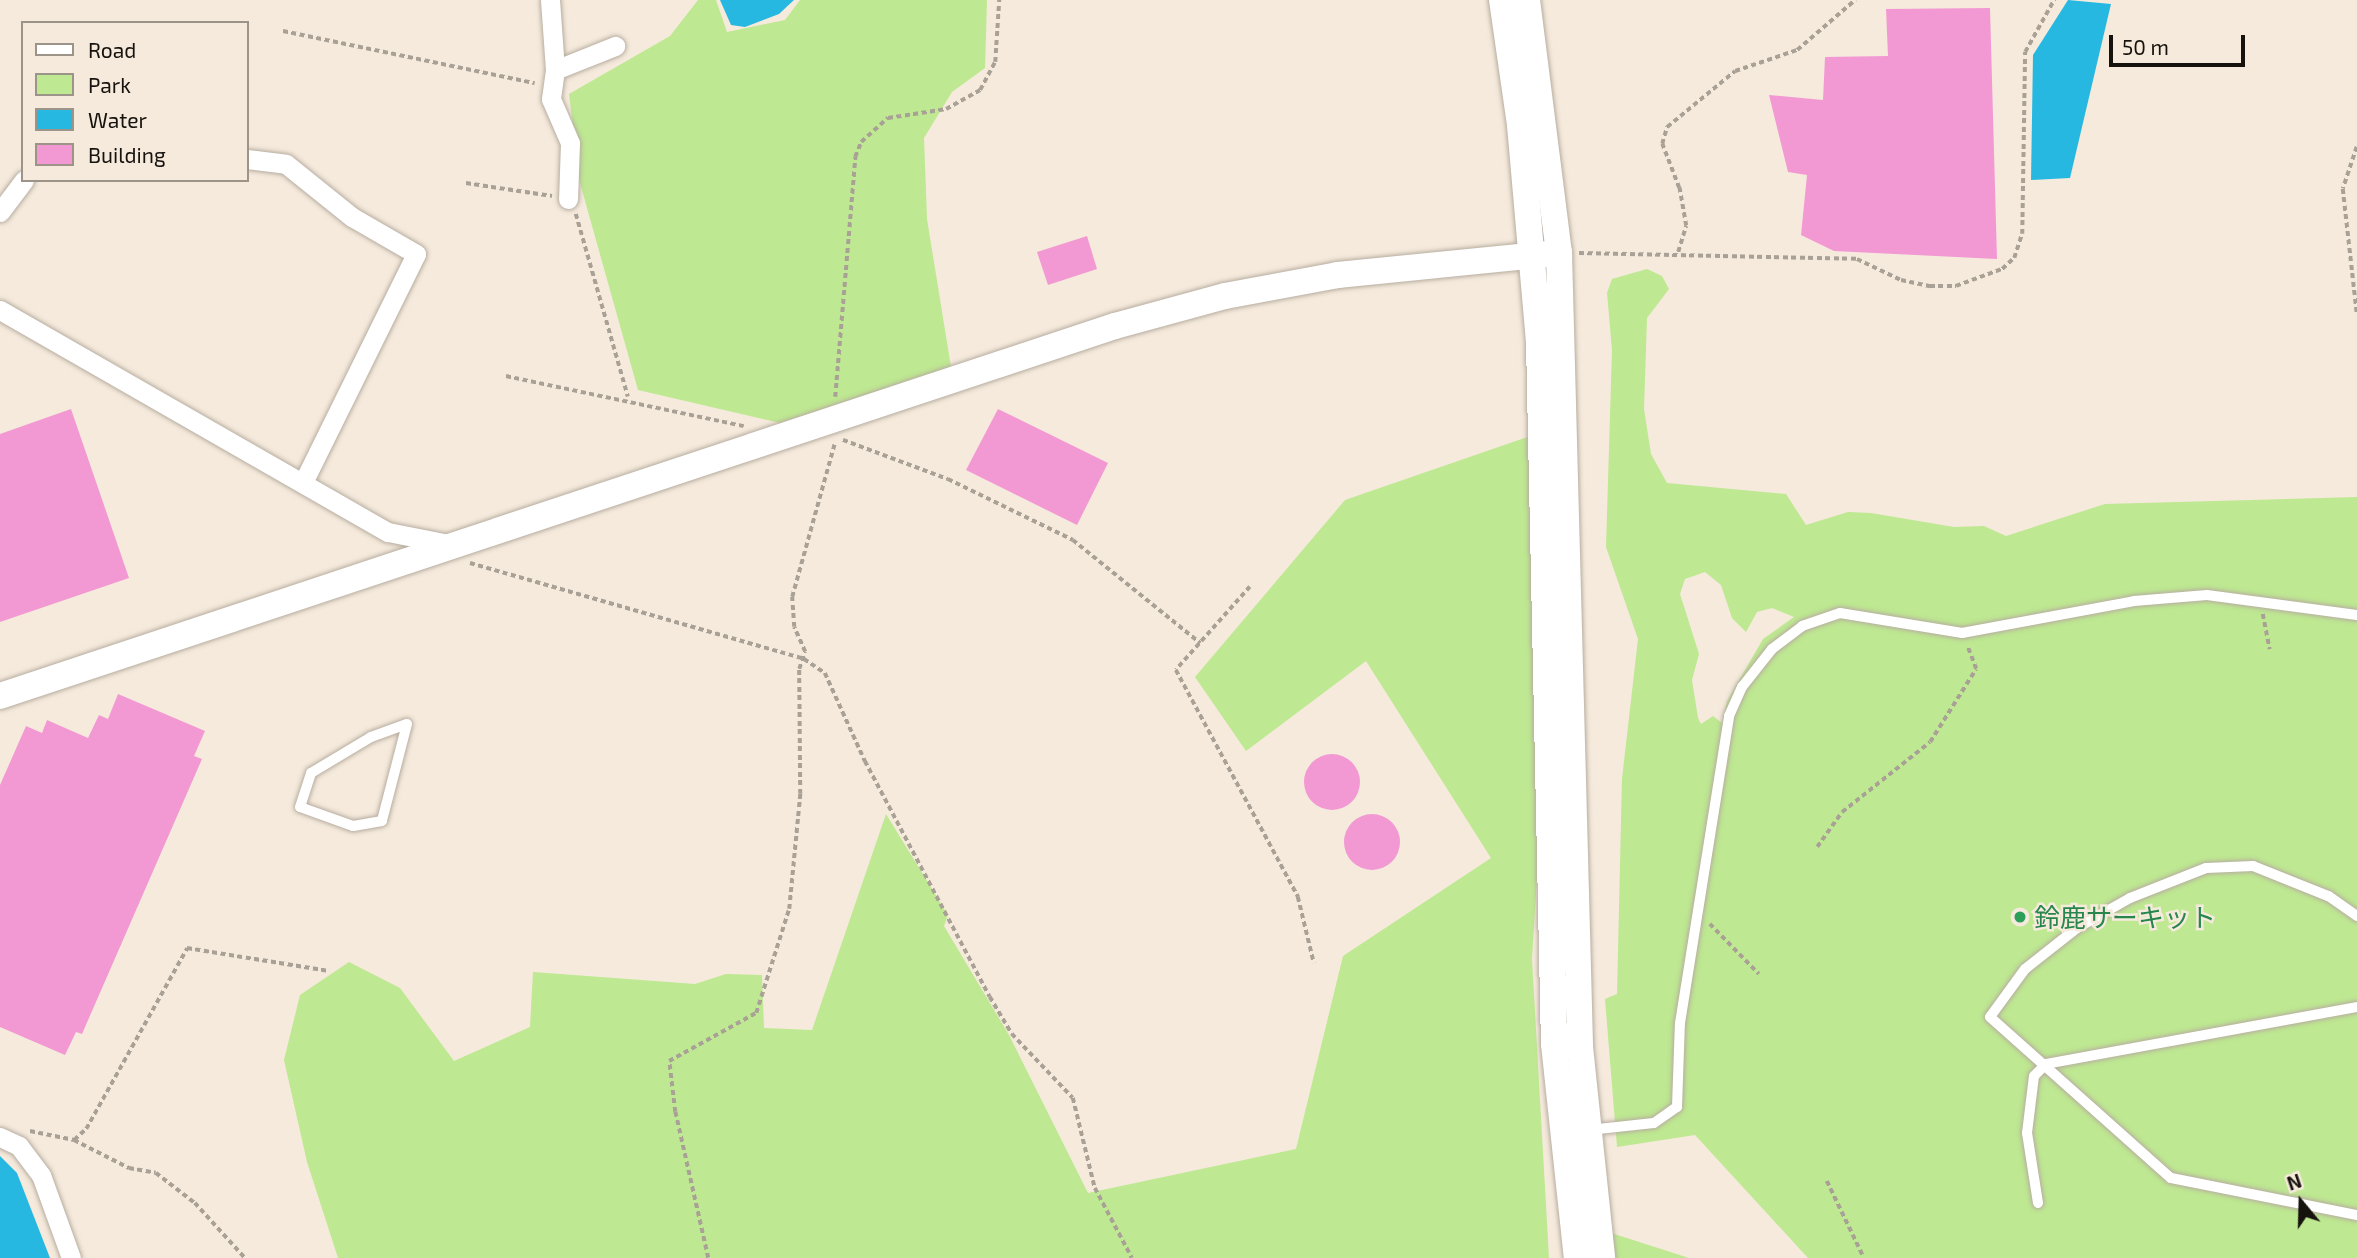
<!DOCTYPE html>
<meta charset="utf-8">
<style>
body{margin:0}
#map{position:relative;width:2357px;height:1258px;overflow:hidden;background:#f5eadc;font-family:"Exo 2","Noto Sans JP",sans-serif}
div>[style]{position:absolute}
.green>*{inset:0;background:#bee891}
.water>*{inset:0;background:#27b8e2}
.building>*{inset:0;background:#f299d4}
.round{border-radius:50%}
.path>*{height:3.5px;margin-top:-1.75px;transform-origin:0;background:repeating-linear-gradient(90deg,#a9a196 0 5px,transparent 0 8.5px)}
.roads{filter:drop-shadow(0 0 2px #b7ada0) drop-shadow(0 0 2px #b7ada0)}
.lane>*{height:10px;margin:-5px;padding:0 5px;transform-origin:5px;border-radius:5px;background:#fff}
.street>*{height:19px;margin:-9.5px;padding:0 9.5px;transform-origin:9.5px;border-radius:9.5px;background:#fff}
.secondary>*{height:26px;margin:-13px;padding:0 13px;transform-origin:13px;border-radius:13px;background:#fff}
.dots>*{width:19px;height:19px;translate:-50% -50%;box-sizing:border-box;border:4px solid #f5eadc;border-radius:50%}
span{translate:-50% -50%;white-space:nowrap;text-align:center;line-height:1.15;-webkit-text-stroke:5px #f5eadc;paint-order:stroke}
.leisure-label{font-size:26px;color:#27864d}
.left{translate:0 -50%;text-align:left}
.legend{position:absolute;left:21px;top:21px;width:228px;height:161px;box-sizing:border-box;background:#f5eadc;border:2px solid #9c9489;margin:0;padding:9px 12px;list-style:none;font-size:21px;color:#16120d}
.legend li{display:flex;align-items:center;gap:14px;height:35px}
.legend b{width:35px;border:2px solid #9c9489}
.north{position:absolute;left:2266px;top:1167px;width:70px;height:70px;-webkit-text-stroke:5px #f5eadc;paint-order:stroke;rotate:341deg;font-size:19px;font-weight:700;line-height:28px;text-align:center;color:#16120d}
.north::after{content:'';display:block;margin:auto;width:24px;height:32px;background:#16120d;clip-path:polygon(50% 0,100% 100%,50% 72%,0 100%)}
.scale{position:absolute;left:2109px;top:35px;width:136px;height:32px;box-sizing:border-box;border:4px solid #16120d;border-top:0;padding-left:9px;font-size:21px;line-height:24px;white-space:nowrap;color:#16120d;-webkit-text-stroke:5px #f5eadc;paint-order:stroke}
</style>
<div id="map">
<div class="green">
<i style="clip-path:polygon(698px 0,716px 0,727px 32px,785px 20px,800px 0,987px 0,985px 68px,952px 92px,924px 138px,927px 219px,951px 367px,780px 423px,638px 390px,580px 183px,569px 94px,670px 36px)"></i>
<i style="clip-path:polygon(evenodd,1647px 269px,1662px 276px,1669px 289px,1647px 318px,1644px 409px,1651px 454px,1667px 483px,1786px 494px,1806px 525px,1848px 512px,1871px 513px,1954px 527px,1984px 526px,2006px 536px,2105px 504px,2357px 497px,2357px 1258px,1808px 1258px,1695px 1135px,1617px 1147px,1605px 999px,1617px 994px,1622px 779px,1638px 639px,1606px 547px,1612px 350px,1607px 293px,1612px 279px,1647px 269px,1705px 572px,1721px 585px,1732px 618px,1746px 632px,1757px 612px,1772px 608px,1794px 617px,1763px 639px,1727px 701px,1722px 723px,1713px 716px,1701px 724px,1698px 718px,1692px 680px,1699px 654px,1680px 594px,1685px 579px,1705px 572px)"></i>
<i style="clip-path:polygon(1536px 434px,1541px 813px,1532px 959px,1549px 1258px,338px 1258px,307px 1162px,284px 1060px,300px 995px,349px 962px,400px 988px,454px 1061px,530px 1027px,533px 972px,695px 984px,726px 974px,762px 975px,764px 1028px,812px 1030px,886px 814px,948px 915px,944px 926px,1009px 1035px,1088px 1193px,1296px 1149px,1343px 956px,1491px 858px,1366px 661px,1246px 751px,1195px 677px,1345px 500px)"></i>
<i style="clip-path:polygon(1605px 1231px,1689px 1258px,1581px 1258px)"></i>
</div>
<div class="water">
<i style="clip-path:polygon(720px 0,794px 0,779px 14px,745px 27px,731px 25px)"></i>
<i style="clip-path:polygon(2068px 0,2111px 4px,2070px 178px,2031px 180px,2033px 55px)"></i>
<i style="clip-path:polygon(0 1156px,17px 1173px,50px 1258px,0 1258px)"></i>
</div>
<div class="building">
<i style="clip-path:polygon(1990px 8px,1997px 259px,1834px 251px,1801px 235px,1807px 175px,1788px 172px,1769px 95px,1823px 100px,1825px 57px,1888px 56px,1886px 9px)"></i>
<i style="clip-path:polygon(1087px 236px,1097px 269px,1048px 285px,1037px 252px)"></i>
<i style="clip-path:polygon(71px 409px,129px 578px,0 622px,0 434px)"></i>
<i style="clip-path:polygon(998px 409px,1108px 463px,1077px 525px,966px 470px)"></i>
<i style="clip-path:polygon(118px 694px,205px 731px,194px 756px,202px 759px,82px 1034px,76px 1032px,65px 1055px,0 1027px,0 785px,26px 726px,42px 733px,47px 720px,88px 738px,99px 715px,108px 719px)"></i>
<i class="round" style="left:1304px;top:754px;width:56px;height:56px"></i>
<i class="round" style="left:1344px;top:814px;width:56px;height:56px"></i>
</div>
<div class="path">
<i style="left:283px;top:31px;width:257px;rotate:11.7deg"></i>
<i style="left:2357px;top:147px;width:44px;rotate:108.4deg"></i>
<i style="left:2343px;top:189px;width:125px;rotate:83.6deg"></i>
<i style="left:466px;top:183px;width:87px;rotate:8.6deg"></i>
<i style="left:576px;top:214px;width:190px;rotate:74.1deg"></i>
<i style="left:1678px;top:252px;width:27px;rotate:-73deg"></i>
<i style="left:1686px;top:226px;width:39px;rotate:-100deg"></i>
<i style="left:1679px;top:188px;width:47px;rotate:-111.1deg"></i>
<i style="left:1662px;top:144px;width:18px;rotate:-74deg"></i>
<i style="left:1667px;top:127px;width:88px;rotate:-39.5deg"></i>
<i style="left:1735px;top:71px;width:65px;rotate:-18.7deg"></i>
<i style="left:1797px;top:50px;width:77px;rotate:-40.8deg"></i>
<i style="left:1579px;top:253px;width:278px;rotate:1.2deg"></i>
<i style="left:1857px;top:259px;width:49px;rotate:25.5deg"></i>
<i style="left:1901px;top:280px;width:30px;rotate:12deg"></i>
<i style="left:1930px;top:286px;width:26px"></i>
<i style="left:1956px;top:286px;width:49px;rotate:-20.3deg"></i>
<i style="left:2002px;top:269px;width:16px;rotate:-43deg"></i>
<i style="left:2014px;top:258px;width:25px;rotate:-72deg"></i>
<i style="left:2022px;top:234px;width:182px;rotate:-89.1deg"></i>
<i style="left:2025px;top:52px;width:60px;rotate:-60.9deg"></i>
<i style="left:506px;top:376px;width:243px;rotate:11.9deg"></i>
<i style="left:835px;top:397px;width:241px;rotate:-85.2deg"></i>
<i style="left:855px;top:157px;width:16px;rotate:-68deg"></i>
<i style="left:861px;top:142px;width:36px;rotate:-42deg"></i>
<i style="left:888px;top:118px;width:59px;rotate:-8.8deg"></i>
<i style="left:946px;top:109px;width:39px;rotate:-29deg"></i>
<i style="left:980px;top:90px;width:32px;rotate:-62deg"></i>
<i style="left:995px;top:62px;width:62px;rotate:-86.3deg"></i>
<i style="left:843px;top:440px;width:112px;rotate:20.4deg"></i>
<i style="left:948px;top:479px;width:139px;rotate:26deg"></i>
<i style="left:1073px;top:540px;width:164px;rotate:39deg"></i>
<i style="left:470px;top:563px;width:348px;rotate:16deg"></i>
<i style="left:804px;top:659px;width:25px;rotate:34deg"></i>
<i style="left:825px;top:673px;width:97px;rotate:65.6deg"></i>
<i style="left:865px;top:761px;width:267px;rotate:62.1deg"></i>
<i style="left:990px;top:997px;width:43px;rotate:59.3deg"></i>
<i style="left:1012px;top:1034px;width:88px;rotate:46.4deg"></i>
<i style="left:1073px;top:1098px;width:93px;rotate:76.3deg"></i>
<i style="left:1095px;top:1188px;width:79px;rotate:62.1deg"></i>
<i style="left:1250px;top:587px;width:111px;rotate:131.7deg"></i>
<i style="left:1176px;top:670px;width:258px;rotate:61.7deg"></i>
<i style="left:1298px;top:897px;width:68px;rotate:76.4deg"></i>
<i style="left:2263px;top:614px;width:36px;rotate:79deg"></i>
<i style="left:1817px;top:847px;width:43px;rotate:-54.5deg"></i>
<i style="left:1842px;top:812px;width:112px;rotate:-38.5deg"></i>
<i style="left:1930px;top:742px;width:86px;rotate:-57.8deg"></i>
<i style="left:1976px;top:669px;width:25px;rotate:-111deg"></i>
<i style="left:1710px;top:924px;width:70px;rotate:45.6deg"></i>
<i style="left:30px;top:1131px;width:45px;rotate:11.6deg"></i>
<i style="left:74px;top:1140px;width:62px;rotate:27deg"></i>
<i style="left:129px;top:1168px;width:27px;rotate:10deg"></i>
<i style="left:156px;top:1173px;width:49px;rotate:37.6deg"></i>
<i style="left:195px;top:1203px;width:74px;rotate:47.7deg"></i>
<i style="left:74px;top:1140px;width:16px;rotate:-43deg"></i>
<i style="left:86px;top:1129px;width:207px;rotate:-60.8deg"></i>
<i style="left:187px;top:948px;width:144px;rotate:9.2deg"></i>
<i style="left:1827px;top:1181px;width:85px;rotate:64.3deg"></i>
<i style="left:708px;top:1258px;width:150px;rotate:-102.7deg"></i>
<i style="left:675px;top:1112px;width:51px;rotate:-96.7deg"></i>
<i style="left:669px;top:1061px;width:99px;rotate:-28.9deg"></i>
<i style="left:756px;top:1013px;width:109px;rotate:-72.4deg"></i>
<i style="left:789px;top:909px;width:116px;rotate:-84.5deg"></i>
<i style="left:800px;top:794px;width:125px;rotate:-90.5deg"></i>
<i style="left:799px;top:669px;width:18px;rotate:-71deg"></i>
<i style="left:805px;top:652px;width:27px;rotate:-114deg"></i>
<i style="left:794px;top:627px;width:30px;rotate:-94deg"></i>
<i style="left:792px;top:597px;width:161px;rotate:-74.5deg"></i>
</div>
<div class="roads">
<div class="lane">
<i style="left:407px;top:724px;width:100px;rotate:104.5deg"></i>
<i style="left:382px;top:821px;width:29px;rotate:170deg"></i>
<i style="left:353px;top:826px;width:56px;rotate:-160.3deg"></i>
<i style="left:300px;top:807px;width:36px;rotate:-72deg"></i>
<i style="left:311px;top:773px;width:70px;rotate:-31deg"></i>
<i style="left:371px;top:737px;width:38px;rotate:-20deg"></i>
<i style="left:2357px;top:916px;width:35px;rotate:-145deg"></i>
<i style="left:2328px;top:896px;width:81px;rotate:-158.2deg"></i>
<i style="left:2253px;top:866px;width:47px;rotate:177.6deg"></i>
<i style="left:2206px;top:868px;width:82px;rotate:158.5deg"></i>
<i style="left:2130px;top:898px;width:61px;rotate:150.5deg"></i>
<i style="left:2077px;top:928px;width:66px;rotate:141.7deg"></i>
<i style="left:2025px;top:969px;width:59px;rotate:126.1deg"></i>
<i style="left:1990px;top:1017px;width:242px;rotate:41.7deg"></i>
<i style="left:2171px;top:1178px;width:190px;rotate:11.3deg"></i>
<i style="left:1589px;top:1130px;width:65px;rotate:-6.1deg"></i>
<i style="left:1654px;top:1123px;width:28px;rotate:-35deg"></i>
<i style="left:1677px;top:1107px;width:84px;rotate:-88deg"></i>
<i style="left:1680px;top:1023px;width:311px;rotate:-80.9deg"></i>
<i style="left:1729px;top:716px;width:32px;rotate:-66deg"></i>
<i style="left:1742px;top:687px;width:48px;rotate:-51.7deg"></i>
<i style="left:1772px;top:649px;width:38px;rotate:-37deg"></i>
<i style="left:1802px;top:626px;width:40px;rotate:-18.9deg"></i>
<i style="left:1840px;top:613px;width:124px;rotate:9.3deg"></i>
<i style="left:1962px;top:633px;width:175px;rotate:-10.5deg"></i>
<i style="left:2134px;top:601px;width:73px;rotate:-4.7deg"></i>
<i style="left:2207px;top:595px;width:151px;rotate:7.6deg"></i>
<i style="left:2038px;top:1203px;width:71px;rotate:-98.9deg"></i>
<i style="left:2027px;top:1133px;width:57px;rotate:-83deg"></i>
<i style="left:2034px;top:1076px;width:17px;rotate:-45deg"></i>
<i style="left:2046px;top:1064px;width:316px;rotate:-10.4deg"></i>
</div>
<div class="street">
<i style="left:550px;top:0;width:70px;rotate:85.9deg"></i>
<i style="left:555px;top:70px;width:29px;rotate:98deg"></i>
<i style="left:551px;top:99px;width:48px;rotate:66.6deg"></i>
<i style="left:570px;top:143px;width:56px;rotate:92deg"></i>
<i style="left:555px;top:70px;width:65px;rotate:-21.8deg"></i>
<i style="left:247px;top:159px;width:39px;rotate:7deg"></i>
<i style="left:286px;top:164px;width:85px;rotate:38.8deg"></i>
<i style="left:352px;top:217px;width:74px;rotate:30deg"></i>
<i style="left:416px;top:254px;width:255px;rotate:116.3deg"></i>
<i style="left:0;top:212px;width:40px;rotate:-53deg"></i>
<i style="left:0;top:310px;width:447px;rotate:29.8deg"></i>
<i style="left:388px;top:532px;width:66px;rotate:11.3deg"></i>
<i style="left:0;top:1137px;width:21px;rotate:25deg"></i>
<i style="left:19px;top:1146px;width:36px;rotate:53deg"></i>
<i style="left:41px;top:1175px;width:88px;rotate:70.1deg"></i>
</div>
<div class="secondary">
<i style="left:1502px;top:0;width:126px;rotate:81.8deg"></i>
<i style="left:1520px;top:125px;width:218px;rotate:85deg"></i>
<i style="left:1539px;top:342px;width:702px;rotate:88.78deg"></i>
<i style="left:1554px;top:1044px;width:215px;rotate:83.9deg"></i>
<i style="left:1527px;top:0;width:255px;rotate:82.8deg"></i>
<i style="left:1559px;top:253px;width:794px;rotate:88.48deg"></i>
<i style="left:1580px;top:1047px;width:212px;rotate:84deg"></i>
<i style="left:0;top:696px;width:1175px;rotate:-18.36deg"></i>
<i style="left:1115px;top:326px;width:114px;rotate:-15.3deg"></i>
<i style="left:1225px;top:296px;width:115px;rotate:-10.5deg"></i>
<i style="left:1338px;top:275px;width:222px;rotate:-5.7deg"></i>
</div>
</div>
<div class="dots">
<i style="left:2020px;top:917px;background:#2e9e5b"></i>
</div>
<div class="leisure-label">
<span class="left" style="left:2034px;top:917px">鈴鹿サーキット</span>
</div>
<ul class="legend">
<li><b style="height:9px;background:#fff"></b>Road</li>
<li><b style="height:19px;background:#bee891"></b>Park</li>
<li><b style="height:19px;background:#27b8e2"></b>Water</li>
<li><b style="height:19px;background:#f299d4"></b>Building</li>
</ul>
<div class="north">N</div>
<div class="scale">50 m</div>
</div>
